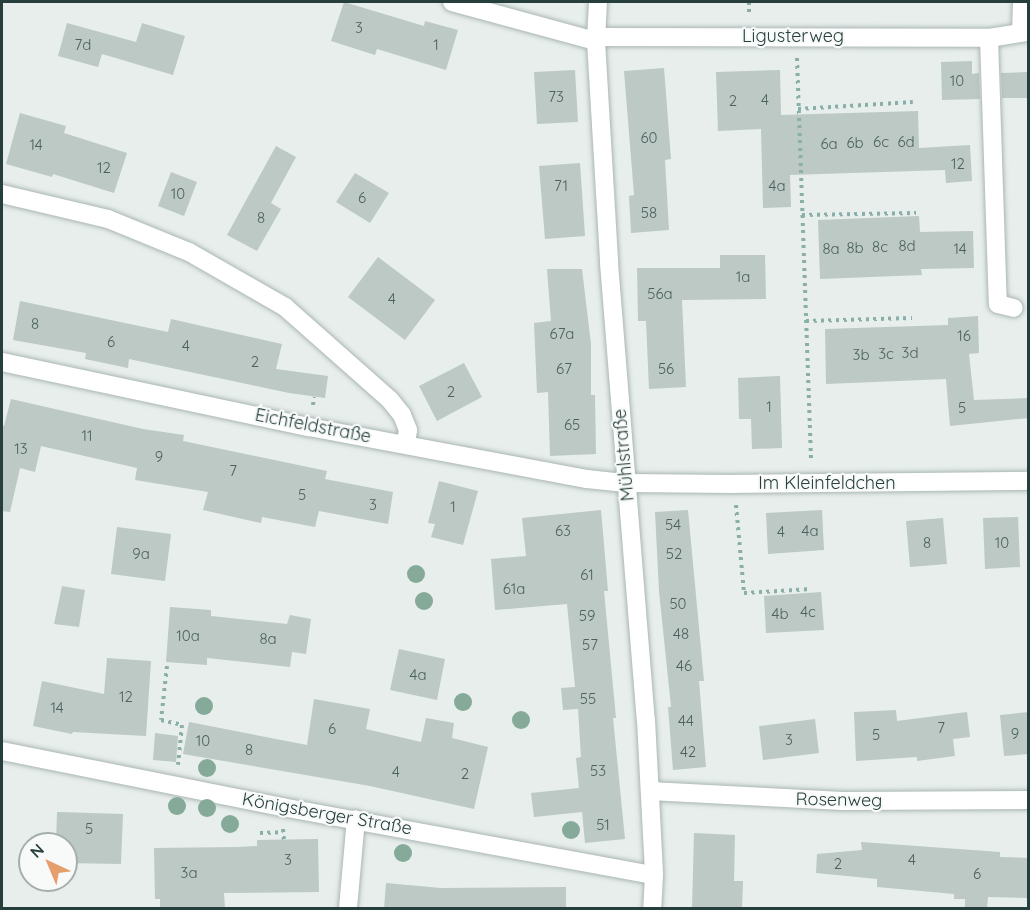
<!DOCTYPE html>
<meta charset="utf-8">
<style>
body{margin:0}
#map{position:relative;width:1030px;height:910px;overflow:hidden;background:#e7eeec;font-family:Quicksand,sans-serif}
div>[style]{position:absolute}
.building>*{inset:0;background:#bcc9c5}
.path>*{height:4px;margin-top:-2px;transform-origin:0;background:repeating-linear-gradient(90deg,#8aafa9 0 3px,transparent 0 7.5px)}
.roads{filter:drop-shadow(0 0 2px #aab6b4) drop-shadow(0 0 2px #aab6b4)}
.minor>*{height:18px;margin:-9px;padding:0 9px;transform-origin:9px;border-radius:9px;background:#fff}
.trees>*{width:18px;height:18px;margin:-9px;border-radius:50%;background:#85aa9a}
span{translate:-50% -50%;white-space:nowrap;text-align:center;line-height:1.15;-webkit-text-stroke:4.5px #f7faf9;paint-order:stroke}
.number-label{font-size:15px;color:#4c625e}
.number-label span{-webkit-text-stroke-width:0}
.street-label{font-size:18px;color:#273f3c}
.frame{position:absolute;inset:0;border:3px solid #273f3c;pointer-events:none}
.north{position:absolute;left:18px;top:832px;width:60px;height:60px;box-sizing:border-box;background:#f7faf9;border:2px solid #a4afad;border-radius:50%;rotate:316deg;font-size:16px;font-weight:700;line-height:24px;text-align:center;color:#273f3c}
.north::after{content:'';display:block;margin:auto;width:21px;height:27px;background:#e69e6c;clip-path:polygon(50% 0,100% 100%,50% 72%,0 100%)}
</style>
<div id="map">
<div class="building">
<i style="clip-path:polygon(344px 2px,424px 26px,425px 21px,458px 30px,446px 70px,377px 49px,375px 55px,331px 41px)"></i>
<i style="clip-path:polygon(67px 23px,136px 42px,142px 23px,185px 36px,173px 75px,102px 54px,98px 67px,58px 56px)"></i>
<i style="clip-path:polygon(972px 61px,972px 74px,979px 73px,980px 99px,942px 100px,941px 62px)"></i>
<i style="clip-path:polygon(664px 68px,671px 159px,665px 160px,669px 230px,631px 233px,629px 196px,634px 195px,624px 71px)"></i>
<i style="clip-path:polygon(575px 70px,578px 122px,537px 124px,534px 72px)"></i>
<i style="clip-path:polygon(780px 70px,781px 115px,918px 111px,919px 148px,970px 145px,972px 181px,946px 183px,945px 170px,790px 175px,791px 207px,763px 208px,761px 129px,718px 131px,716px 72px)"></i>
<i style="clip-path:polygon(1029px 72px,1029px 98px,1002px 98px,1001px 73px)"></i>
<i style="clip-path:polygon(20px 113px,66px 126px,64px 133px,127px 153px,114px 193px,53px 174px,52px 177px,6px 164px)"></i>
<i style="clip-path:polygon(276px 146px,296px 157px,271px 203px,281px 209px,257px 251px,227px 235px)"></i>
<i style="clip-path:polygon(580px 163px,585px 236px,545px 239px,539px 166px)"></i>
<i style="clip-path:polygon(171px 172px,197px 182px,184px 216px,158px 206px)"></i>
<i style="clip-path:polygon(355px 173px,389px 193px,370px 223px,336px 202px)"></i>
<i style="clip-path:polygon(919px 216px,920px 232px,973px 231px,974px 268px,921px 269px,922px 275px,820px 279px,818px 220px)"></i>
<i style="clip-path:polygon(720px 255px,765px 255px,766px 299px,682px 300px,686px 387px,649px 389px,646px 321px,638px 321px,637px 268px,720px 268px)"></i>
<i style="clip-path:polygon(378px 257px,435px 300px,405px 340px,348px 297px)"></i>
<i style="clip-path:polygon(547px 269px,582px 269px,591px 344px,591px 395px,595px 395px,596px 454px,550px 456px,548px 392px,537px 393px,534px 323px,551px 321px)"></i>
<i style="clip-path:polygon(20px 301px,168px 332px,171px 319px,282px 344px,276px 369px,328px 376px,325px 398px,289px 393px,129px 359px,128px 368px,85px 359px,86px 353px,13px 340px)"></i>
<i style="clip-path:polygon(978px 316px,979px 353px,969px 354px,974px 400px,1029px 398px,1029px 418px,950px 426px,946px 379px,826px 384px,825px 329px,948px 325px,948px 318px)"></i>
<i style="clip-path:polygon(464px 363px,482px 397px,437px 421px,419px 386px)"></i>
<i style="clip-path:polygon(780px 376px,782px 448px,752px 449px,751px 419px,739px 419px,738px 378px)"></i>
<i style="clip-path:polygon(11px 399px,143px 429px,184px 435px,183px 441px,327px 471px,325px 479px,393px 492px,388px 524px,319px 511px,315px 527px,262px 517px,261px 523px,203px 510px,208px 492px,135px 480px,137px 468px,41px 446px,35px 472px,20px 468px,10px 512px,2px 511px,2px 425px,4px 426px)"></i>
<i style="clip-path:polygon(439px 481px,478px 491px,463px 545px,431px 537px,435px 524px,428px 523px)"></i>
<i style="clip-path:polygon(601px 510px,608px 591px,604px 591px,616px 718px,613px 718px,625px 839px,585px 843px,582px 812px,534px 817px,531px 793px,579px 788px,576px 758px,581px 757px,578px 709px,563px 710px,561px 688px,575px 687px,567px 604px,495px 610px,491px 559px,526px 556px,522px 518px)"></i>
<i style="clip-path:polygon(688px 510px,704px 681px,699px 681px,706px 767px,673px 770px,668px 707px,671px 707px,659px 591px,655px 512px)"></i>
<i style="clip-path:polygon(822px 510px,824px 550px,768px 554px,766px 513px)"></i>
<i style="clip-path:polygon(1018px 517px,1020px 567px,985px 569px,983px 518px)"></i>
<i style="clip-path:polygon(943px 518px,947px 564px,910px 567px,906px 521px)"></i>
<i style="clip-path:polygon(117px 527px,171px 534px,165px 581px,111px 574px)"></i>
<i style="clip-path:polygon(62px 586px,85px 590px,79px 627px,54px 624px)"></i>
<i style="clip-path:polygon(821px 592px,824px 630px,766px 633px,764px 596px)"></i>
<i style="clip-path:polygon(170px 607px,211px 610px,211px 616px,287px 624px,290px 615px,311px 619px,306px 654px,292px 652px,290px 667px,207px 658px,207px 665px,166px 662px)"></i>
<i style="clip-path:polygon(399px 649px,445px 659px,437px 700px,390px 690px)"></i>
<i style="clip-path:polygon(107px 658px,151px 661px,146px 736px,73px 732px,72px 734px,33px 726px,42px 681px,104px 694px)"></i>
<i style="clip-path:polygon(314px 699px,370px 709px,366px 729px,421px 742px,426px 718px,454px 723px,452px 738px,488px 747px,474px 809px,370px 786px,183px 754px,189px 722px,307px 745px)"></i>
<i style="clip-path:polygon(896px 710px,897px 721px,967px 712px,970px 737px,953px 739px,955px 756px,917px 761px,917px 757px,856px 761px,854px 712px)"></i>
<i style="clip-path:polygon(1029px 712px,1029px 754px,1004px 756px,1000px 715px)"></i>
<i style="clip-path:polygon(815px 719px,819px 753px,763px 760px,759px 726px)"></i>
<i style="clip-path:polygon(155px 733px,178px 736px,176px 762px,153px 760px)"></i>
<i style="clip-path:polygon(57px 812px,123px 814px,121px 864px,66px 863px,66px 844px,56px 844px)"></i>
<i style="clip-path:polygon(694px 833px,735px 835px,734px 881px,743px 881px,742px 909px,692px 909px)"></i>
<i style="clip-path:polygon(318px 839px,319px 892px,224px 893px,225px 909px,160px 909px,160px 899px,155px 899px,154px 848px,237px 847px,257px 846px,257px 840px)"></i>
<i style="clip-path:polygon(861px 842px,1000px 852px,1000px 857px,1029px 858px,1029px 898px,988px 897px,987px 909px,965px 909px,965px 899px,954px 899px,954px 894px,877px 887px,877px 879px,816px 873px,817px 854px,862px 850px)"></i>
<i style="clip-path:polygon(386px 883px,441px 888px,566px 887px,566px 909px,384px 909px)"></i>
</div>
<div class="path">
<i style="left:749px;top:2px;width:15px;rotate:90deg"></i>
<i style="left:797px;top:58px;width:403px;rotate:88deg"></i>
<i style="left:798px;top:109px;width:115px;rotate:-3.5deg"></i>
<i style="left:802px;top:215px;width:114px;rotate:-1deg"></i>
<i style="left:806px;top:321px;width:106px;rotate:-1.6deg"></i>
<i style="left:313px;top:405px;width:8px;rotate:-83deg"></i>
<i style="left:736px;top:505px;width:88px;rotate:84.8deg"></i>
<i style="left:744px;top:593px;width:67px;rotate:-3.4deg"></i>
<i style="left:167px;top:666px;width:54px;rotate:96.3deg"></i>
<i style="left:161px;top:720px;width:22px;rotate:13deg"></i>
<i style="left:182px;top:725px;width:40px;rotate:95.7deg"></i>
<i style="left:283px;top:829px;width:11px;rotate:85deg"></i>
<i style="left:260px;top:833px;width:23px;rotate:-2deg"></i>
</div>
<div class="roads">
<div class="minor">
<i style="left:452px;top:2px;width:149px;rotate:15.2deg"></i>
<i style="left:598px;top:2px;width:39px;rotate:93deg"></i>
<i style="left:596px;top:41px;width:222px;rotate:86.6deg"></i>
<i style="left:609px;top:263px;width:458px;rotate:85.4deg"></i>
<i style="left:646px;top:720px;width:155px;rotate:87deg"></i>
<i style="left:654px;top:875px;width:33px;rotate:93deg"></i>
<i style="left:1021px;top:32px;width:30px;rotate:-88deg"></i>
<i style="left:596px;top:37px;width:393px;rotate:0.1deg"></i>
<i style="left:989px;top:38px;width:39px;rotate:-9deg"></i>
<i style="left:989px;top:38px;width:266px;rotate:88.1deg"></i>
<i style="left:998px;top:304px;width:16px;rotate:14deg"></i>
<i style="left:2px;top:194px;width:109px;rotate:13.3deg"></i>
<i style="left:108px;top:219px;width:87px;rotate:22.2deg"></i>
<i style="left:189px;top:252px;width:111px;rotate:29.8deg"></i>
<i style="left:285px;top:307px;width:140px;rotate:41.5deg"></i>
<i style="left:390px;top:400px;width:19px;rotate:51deg"></i>
<i style="left:402px;top:415px;width:16px;rotate:68deg"></i>
<i style="left:408px;top:430px;width:13px;rotate:99deg"></i>
<i style="left:2px;top:362px;width:314px;rotate:12deg"></i>
<i style="left:309px;top:427px;width:283px;rotate:10.6deg"></i>
<i style="left:587px;top:479px;width:39px;rotate:6deg"></i>
<i style="left:626px;top:483px;width:108px;rotate:0.5deg"></i>
<i style="left:734px;top:484px;width:294px;rotate:-0.6deg"></i>
<i style="left:2px;top:751px;width:286px;rotate:11.3deg"></i>
<i style="left:282px;top:807px;width:378px;rotate:10.4deg"></i>
<i style="left:650px;top:791px;width:193px;rotate:3deg"></i>
<i style="left:843px;top:801px;width:185px;rotate:-0.3deg"></i>
<i style="left:348px;top:908px;width:89px;rotate:-84.9deg"></i>
</div>
</div>
<div class="trees">
<i style="left:416px;top:574px"></i>
<i style="left:424px;top:601px"></i>
<i style="left:463px;top:702px"></i>
<i style="left:204px;top:706px"></i>
<i style="left:521px;top:720px"></i>
<i style="left:207px;top:768px"></i>
<i style="left:177px;top:806px"></i>
<i style="left:207px;top:808px"></i>
<i style="left:230px;top:824px"></i>
<i style="left:571px;top:830px"></i>
<i style="left:403px;top:853px"></i>
</div>
<div class="number-label">
<span style="left:359px;top:28px">3</span>
<span style="left:83px;top:45px">7d</span>
<span style="left:436px;top:45px">1</span>
<span style="left:957px;top:81px">10</span>
<span style="left:556px;top:97px">73</span>
<span style="left:765px;top:100px">4</span>
<span style="left:733px;top:101px">2</span>
<span style="left:649px;top:138px">60</span>
<span style="left:881px;top:142px">6c</span>
<span style="left:906px;top:142px">6d</span>
<span style="left:855px;top:143px">6b</span>
<span style="left:829px;top:144px">6a</span>
<span style="left:36px;top:145px">14</span>
<span style="left:958px;top:164px">12</span>
<span style="left:104px;top:168px">12</span>
<span style="left:561px;top:186px">71</span>
<span style="left:777px;top:186px">4a</span>
<span style="left:178px;top:194px">10</span>
<span style="left:362px;top:198px">6</span>
<span style="left:649px;top:213px">58</span>
<span style="left:261px;top:218px">8</span>
<span style="left:907px;top:246px">8d</span>
<span style="left:880px;top:247px">8c</span>
<span style="left:855px;top:248px">8b</span>
<span style="left:831px;top:249px">8a</span>
<span style="left:960px;top:249px">14</span>
<span style="left:743px;top:277px">1a</span>
<span style="left:660px;top:294px">56a</span>
<span style="left:392px;top:299px">4</span>
<span style="left:35px;top:324px">8</span>
<span style="left:562px;top:334px">67a</span>
<span style="left:964px;top:336px">16</span>
<span style="left:111px;top:342px">6</span>
<span style="left:186px;top:346px">4</span>
<span style="left:910px;top:353px">3d</span>
<span style="left:886px;top:354px">3c</span>
<span style="left:861px;top:355px">3b</span>
<span style="left:255px;top:362px">2</span>
<span style="left:564px;top:369px">67</span>
<span style="left:666px;top:369px">56</span>
<span style="left:451px;top:392px">2</span>
<span style="left:769px;top:407px">1</span>
<span style="left:962px;top:408px">5</span>
<span style="left:572px;top:425px">65</span>
<span style="left:87px;top:436px">11</span>
<span style="left:21px;top:449px">13</span>
<span style="left:159px;top:457px">9</span>
<span style="left:233px;top:471px">7</span>
<span style="left:302px;top:495px">5</span>
<span style="left:373px;top:505px">3</span>
<span style="left:453px;top:507px">1</span>
<span style="left:673px;top:525px">54</span>
<span style="left:563px;top:531px">63</span>
<span style="left:810px;top:531px">4a</span>
<span style="left:781px;top:532px">4</span>
<span style="left:927px;top:543px">8</span>
<span style="left:1002px;top:543px">10</span>
<span style="left:141px;top:554px">9a</span>
<span style="left:674px;top:554px">52</span>
<span style="left:587px;top:575px">61</span>
<span style="left:514px;top:589px">61a</span>
<span style="left:678px;top:604px">50</span>
<span style="left:808px;top:612px">4c</span>
<span style="left:780px;top:614px">4b</span>
<span style="left:587px;top:616px">59</span>
<span style="left:681px;top:634px">48</span>
<span style="left:188px;top:636px">10a</span>
<span style="left:268px;top:639px">8a</span>
<span style="left:590px;top:645px">57</span>
<span style="left:684px;top:666px">46</span>
<span style="left:418px;top:675px">4a</span>
<span style="left:126px;top:697px">12</span>
<span style="left:588px;top:699px">55</span>
<span style="left:57px;top:708px">14</span>
<span style="left:686px;top:721px">44</span>
<span style="left:941px;top:728px">7</span>
<span style="left:332px;top:729px">6</span>
<span style="left:1015px;top:734px">9</span>
<span style="left:876px;top:735px">5</span>
<span style="left:789px;top:740px">3</span>
<span style="left:203px;top:741px">10</span>
<span style="left:249px;top:750px">8</span>
<span style="left:688px;top:752px">42</span>
<span style="left:598px;top:771px">53</span>
<span style="left:396px;top:772px">4</span>
<span style="left:465px;top:774px">2</span>
<span style="left:603px;top:825px">51</span>
<span style="left:89px;top:829px">5</span>
<span style="left:288px;top:860px">3</span>
<span style="left:912px;top:860px">4</span>
<span style="left:838px;top:864px">2</span>
<span style="left:189px;top:873px">3a</span>
<span style="left:977px;top:874px">6</span>
</div>
<div class="street-label">
<span style="left:793px;top:36px">Ligusterweg</span>
<span style="left:313px;top:426px;rotate:11deg">Eichfeldstraße</span>
<span style="left:624px;top:455px;rotate:-95deg">Mühlstraße</span>
<span style="left:827px;top:483px">Im Kleinfeldchen</span>
<span style="left:839px;top:800px;rotate:1deg">Rosenweg</span>
<span style="left:327px;top:814px;rotate:10deg">Königsberger Straße</span>
</div>
<div class="frame"></div>
<div class="north">N</div>
</div>
